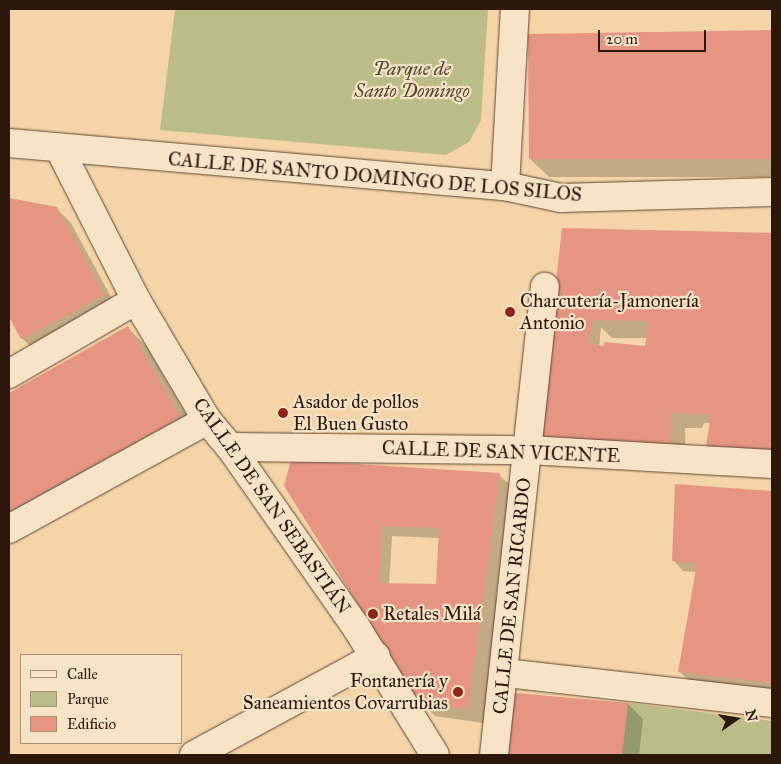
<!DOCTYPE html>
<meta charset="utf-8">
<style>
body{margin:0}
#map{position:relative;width:781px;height:764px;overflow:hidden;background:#f5d4a7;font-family:"IM FELL Great Primer",serif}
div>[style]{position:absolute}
.green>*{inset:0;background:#bbbd88}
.shadow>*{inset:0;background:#0003}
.building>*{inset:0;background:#e59582}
.roads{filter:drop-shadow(0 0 1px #5f4631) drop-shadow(0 0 1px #5f4631)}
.minor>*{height:28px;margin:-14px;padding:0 14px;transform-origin:14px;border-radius:14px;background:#f8e3c6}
.dots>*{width:14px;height:14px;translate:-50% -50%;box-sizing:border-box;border:2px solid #f8e3c6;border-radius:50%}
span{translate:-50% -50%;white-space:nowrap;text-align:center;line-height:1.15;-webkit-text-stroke:4.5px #f8e3c6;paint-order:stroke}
.park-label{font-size:19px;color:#584830;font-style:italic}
.street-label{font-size:19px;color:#2d160a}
.poi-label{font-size:19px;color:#2d160a}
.left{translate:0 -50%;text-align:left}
.right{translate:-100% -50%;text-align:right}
.frame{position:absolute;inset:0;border:10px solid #2d160a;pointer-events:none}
.legend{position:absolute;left:20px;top:654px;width:162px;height:90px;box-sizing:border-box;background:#f8e3c6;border:1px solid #a7917b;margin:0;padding:6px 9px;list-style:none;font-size:15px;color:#2d160a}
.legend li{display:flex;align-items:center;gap:10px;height:25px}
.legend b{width:25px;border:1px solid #a7917b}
.north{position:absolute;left:711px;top:694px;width:50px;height:50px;-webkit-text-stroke:4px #f8e3c6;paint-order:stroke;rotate:77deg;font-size:14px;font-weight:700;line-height:20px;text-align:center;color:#2d160a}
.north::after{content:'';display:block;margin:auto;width:18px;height:22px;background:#2d160a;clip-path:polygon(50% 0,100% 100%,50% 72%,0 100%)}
.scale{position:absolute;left:598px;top:30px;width:108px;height:22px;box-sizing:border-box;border:2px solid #2d160a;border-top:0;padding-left:6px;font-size:15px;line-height:18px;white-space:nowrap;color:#2d160a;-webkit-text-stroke:4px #f8e3c6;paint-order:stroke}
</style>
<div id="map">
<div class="green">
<i style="clip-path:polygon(175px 9px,488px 9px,481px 120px,469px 142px,446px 155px,160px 130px)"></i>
<i style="clip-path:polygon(628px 703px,772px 721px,772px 755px,622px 755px)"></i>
</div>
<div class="shadow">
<i style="clip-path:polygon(772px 31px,772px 177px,549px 177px,530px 159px,529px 35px)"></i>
<i style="clip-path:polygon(9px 201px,56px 208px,71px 223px,118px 310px,37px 353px,22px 338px,9px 315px)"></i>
<i style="clip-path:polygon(evenodd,563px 229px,772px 235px,772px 460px,718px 456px,708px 445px,711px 423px,704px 423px,702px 428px,685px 428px,686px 463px,551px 447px,563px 229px,601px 327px,612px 338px,648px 338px,646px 350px,599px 347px,601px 327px)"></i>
<i style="clip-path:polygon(128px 328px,146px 346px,198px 435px,9px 539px,9px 394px)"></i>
<i style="clip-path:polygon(evenodd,292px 462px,499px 475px,510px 485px,496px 597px,501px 601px,483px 723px,435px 716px,420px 701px,292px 462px,392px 536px,439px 538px,439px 585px,389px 584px,392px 536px)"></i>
<i style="clip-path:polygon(761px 493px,772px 493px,772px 576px,770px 575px,772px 578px,772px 691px,690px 682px,679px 671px,697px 572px,683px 571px,673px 560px)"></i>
<i style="clip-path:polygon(516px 695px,628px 704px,643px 719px,639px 755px,508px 755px)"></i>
</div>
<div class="building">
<i style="clip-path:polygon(772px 30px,772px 159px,529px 159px,528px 34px)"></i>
<i style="clip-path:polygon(9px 198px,57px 207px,104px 295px,21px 339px,9px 317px)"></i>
<i style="clip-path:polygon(evenodd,562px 228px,772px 233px,772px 452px,706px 446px,711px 414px,671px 413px,671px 449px,539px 437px,562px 228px,593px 320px,649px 321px,645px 346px,604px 342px,604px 346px,588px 344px,593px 320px)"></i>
<i style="clip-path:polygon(128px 326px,180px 417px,9px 511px,9px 393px)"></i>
<i style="clip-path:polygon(evenodd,291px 460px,500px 473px,468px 709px,419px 702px,284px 486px,291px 460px,382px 526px,439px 528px,436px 584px,379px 583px,382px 526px)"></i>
<i style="clip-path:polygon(675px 484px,772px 491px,772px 683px,678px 672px,697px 563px,672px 561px)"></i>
<i style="clip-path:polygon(515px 693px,628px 703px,622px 755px,507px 755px)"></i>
</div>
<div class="roads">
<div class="minor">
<i style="left:9px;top:143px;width:498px;rotate:5deg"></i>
<i style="left:505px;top:186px;width:57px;rotate:12.1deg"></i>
<i style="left:561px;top:198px;width:211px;rotate:-1.6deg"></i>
<i style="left:59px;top:148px;width:170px;rotate:63.1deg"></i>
<i style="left:136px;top:300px;width:139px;rotate:59.4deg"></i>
<i style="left:207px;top:420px;width:35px;rotate:50deg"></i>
<i style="left:230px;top:447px;width:220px;rotate:55deg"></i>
<i style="left:356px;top:627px;width:150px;rotate:58.3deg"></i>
<i style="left:505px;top:186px;width:177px;rotate:-86.8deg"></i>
<i style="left:9px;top:374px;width:147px;rotate:-30.2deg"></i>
<i style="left:230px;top:447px;width:299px;rotate:0.6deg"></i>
<i style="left:529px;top:450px;width:243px;rotate:3.3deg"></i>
<i style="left:9px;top:529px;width:226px;rotate:-28.8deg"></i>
<i style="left:505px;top:673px;width:269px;rotate:6.4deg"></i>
<i style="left:194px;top:755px;width:207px;rotate:-28.5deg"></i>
<i style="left:494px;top:755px;width:471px;rotate:-83.8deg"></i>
</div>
</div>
<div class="dots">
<i style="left:510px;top:312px;background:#8f2418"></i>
<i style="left:283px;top:413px;background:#8f2418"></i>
<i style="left:373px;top:614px;background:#8f2418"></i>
<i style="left:458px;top:692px;background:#8f2418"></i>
</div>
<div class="park-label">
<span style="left:412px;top:80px">Parque de<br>Santo Domingo</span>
</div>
<div class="street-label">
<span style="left:375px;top:177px;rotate:5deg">CALLE DE SANTO DOMINGO DE LOS SILOS</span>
<span style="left:501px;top:452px;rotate:2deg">CALLE DE SAN VICENTE</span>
<span style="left:272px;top:506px;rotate:55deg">CALLE DE SAN SEBASTIÁN</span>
<span style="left:512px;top:596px;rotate:-84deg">CALLE DE SAN RICARDO</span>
</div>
<div class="poi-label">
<span class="left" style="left:520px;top:312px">Charcutería-Jamonería<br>Antonio</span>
<span class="left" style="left:293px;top:413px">Asador de pollos<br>El Buen Gusto</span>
<span class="left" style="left:383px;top:614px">Retales Milá</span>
<span class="right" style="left:448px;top:692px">Fontanería y<br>Saneamientos Covarrubias</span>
</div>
<div class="frame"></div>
<ul class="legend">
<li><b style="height:6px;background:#f8e3c6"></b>Calle</li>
<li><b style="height:14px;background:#bbbd88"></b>Parque</li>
<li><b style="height:14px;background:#e59582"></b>Edificio</li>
</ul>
<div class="north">N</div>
<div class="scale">20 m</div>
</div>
